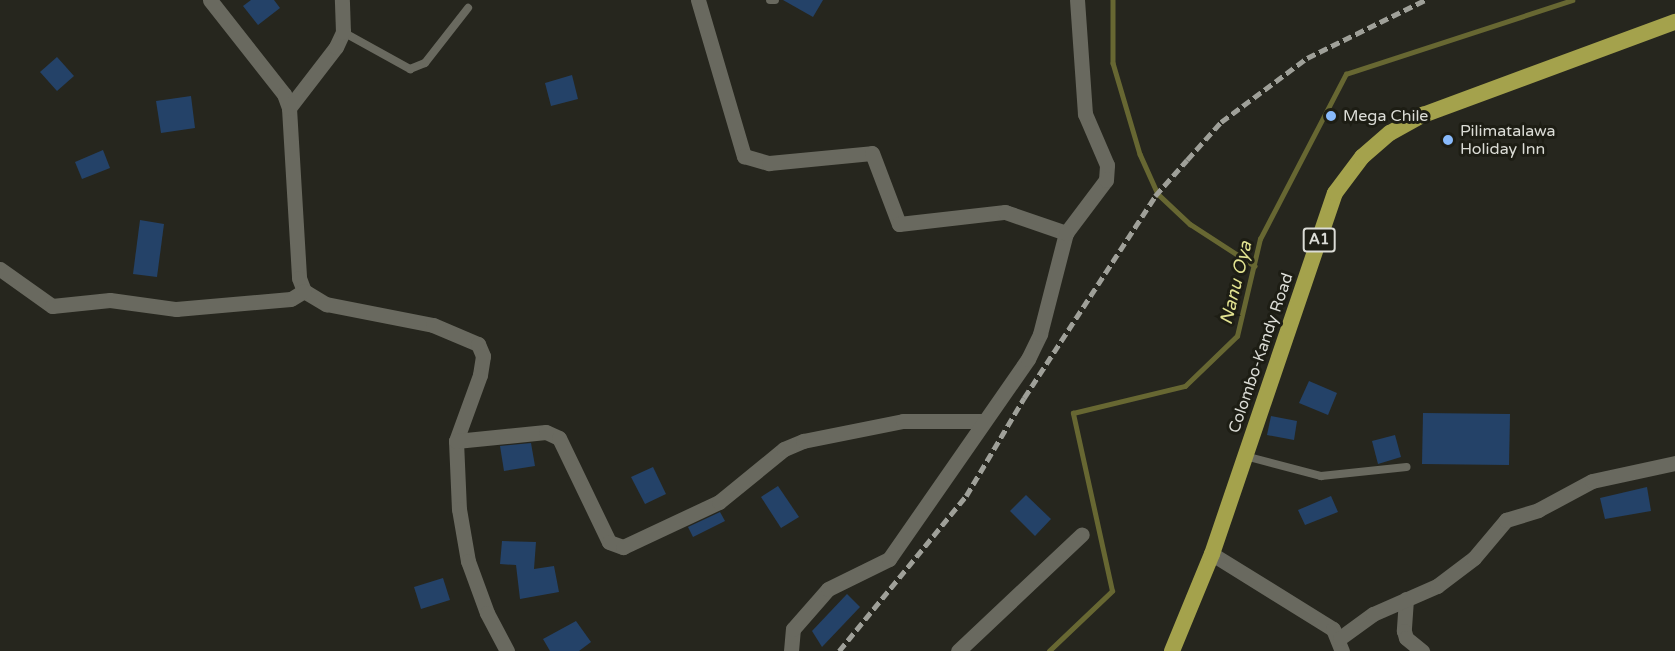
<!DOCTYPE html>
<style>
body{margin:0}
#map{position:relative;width:1675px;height:651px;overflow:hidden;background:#26261e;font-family:"Varela Round",sans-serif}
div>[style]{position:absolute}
.stream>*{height:4.5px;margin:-2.25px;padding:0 2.25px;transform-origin:2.25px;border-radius:2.25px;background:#676732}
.building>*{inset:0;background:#244268}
.service>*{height:8px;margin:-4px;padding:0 4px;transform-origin:4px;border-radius:4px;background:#69695f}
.minor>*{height:15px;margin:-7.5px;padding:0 7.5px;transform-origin:7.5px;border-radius:7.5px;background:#69695f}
.trunk>*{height:16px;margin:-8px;padding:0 8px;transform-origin:8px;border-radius:8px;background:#a4a24c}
.rail>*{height:4.5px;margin-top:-2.25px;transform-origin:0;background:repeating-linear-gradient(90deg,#9fa099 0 9px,transparent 0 13.5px)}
.dots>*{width:16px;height:16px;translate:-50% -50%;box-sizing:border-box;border:3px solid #1d1d14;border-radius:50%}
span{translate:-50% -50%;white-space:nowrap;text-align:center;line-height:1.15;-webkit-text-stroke:6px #1d1d14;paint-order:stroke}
.shield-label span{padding:2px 4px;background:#1d1d14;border:2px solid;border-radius:4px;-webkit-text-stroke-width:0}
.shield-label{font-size:15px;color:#dbdcd6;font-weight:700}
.poi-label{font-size:16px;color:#dbdcd6}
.left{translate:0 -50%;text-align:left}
.street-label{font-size:16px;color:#dbdcd6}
.water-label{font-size:18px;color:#e2e391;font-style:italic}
</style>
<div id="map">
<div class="stream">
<i style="left:1113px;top:0;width:63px;rotate:90deg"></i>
<i style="left:1113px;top:63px;width:95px;rotate:73.5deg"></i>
<i style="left:1140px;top:154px;width:44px;rotate:65.8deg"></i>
<i style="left:1158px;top:194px;width:44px;rotate:43.2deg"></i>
<i style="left:1190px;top:224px;width:77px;rotate:32.9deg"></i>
<i style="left:1049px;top:651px;width:87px;rotate:-43.6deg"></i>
<i style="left:1112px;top:591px;width:182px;rotate:-102.4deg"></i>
<i style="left:1073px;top:413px;width:115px;rotate:-13.6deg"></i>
<i style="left:1185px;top:386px;width:72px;rotate:-43.9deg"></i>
<i style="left:1237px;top:336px;width:100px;rotate:-76.7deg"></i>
<i style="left:1260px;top:239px;width:186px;rotate:-62.5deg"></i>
<i style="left:1346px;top:74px;width:238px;rotate:-18.1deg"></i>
</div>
<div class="building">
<i style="clip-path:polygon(251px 0,274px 0,280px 8px,258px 25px,243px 6px)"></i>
<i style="clip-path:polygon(783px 0,823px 0,813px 17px)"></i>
<i style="clip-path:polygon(57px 57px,74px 76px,57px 91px,40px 72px)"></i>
<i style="clip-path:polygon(572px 75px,578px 99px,551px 106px,545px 83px)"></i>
<i style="clip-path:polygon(191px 96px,195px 128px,161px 133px,156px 101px)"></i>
<i style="clip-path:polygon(103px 150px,110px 168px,82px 179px,75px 162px)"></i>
<i style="clip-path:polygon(140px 220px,164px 224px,157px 277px,133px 274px)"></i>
<i style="clip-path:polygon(1309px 381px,1337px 393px,1328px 415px,1299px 403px)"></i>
<i style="clip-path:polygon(1423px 413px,1510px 414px,1509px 465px,1422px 464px)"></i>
<i style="clip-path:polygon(1271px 416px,1297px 421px,1294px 440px,1267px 435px)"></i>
<i style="clip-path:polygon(1395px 435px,1401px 457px,1378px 464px,1372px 441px)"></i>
<i style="clip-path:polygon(531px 443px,535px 466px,504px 471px,500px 446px)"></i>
<i style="clip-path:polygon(653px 467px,666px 494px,645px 504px,631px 477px)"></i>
<i style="clip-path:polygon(778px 486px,799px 517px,781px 528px,761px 497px)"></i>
<i style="clip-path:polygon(1647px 487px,1651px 511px,1605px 519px,1600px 498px)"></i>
<i style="clip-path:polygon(1026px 495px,1051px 519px,1035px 536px,1010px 511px)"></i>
<i style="clip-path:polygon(1331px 496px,1338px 512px,1305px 525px,1298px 510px)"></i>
<i style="clip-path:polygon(720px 512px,725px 521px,693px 537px,688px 527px)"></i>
<i style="clip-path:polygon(502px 541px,536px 542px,534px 569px,554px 566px,559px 592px,520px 599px,516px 565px,500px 564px)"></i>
<i style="clip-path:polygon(443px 578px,450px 600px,421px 609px,414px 587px)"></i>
<i style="clip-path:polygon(847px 594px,860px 607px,822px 647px,812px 631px)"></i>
<i style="clip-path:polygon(576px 621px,591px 642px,579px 651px,550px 651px,543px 639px)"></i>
</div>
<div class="service">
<i style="left:770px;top:0;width:5px"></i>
<i style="left:343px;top:32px;width:77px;rotate:28.9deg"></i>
<i style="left:410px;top:69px;width:16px;rotate:-22deg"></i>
<i style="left:425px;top:63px;width:70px;rotate:-52deg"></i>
<i style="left:1245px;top:456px;width:79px;rotate:14.7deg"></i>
<i style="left:1321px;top:476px;width:86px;rotate:-6deg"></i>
</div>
<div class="minor">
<i style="left:210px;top:0;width:120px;rotate:51.8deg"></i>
<i style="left:284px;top:94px;width:15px;rotate:70deg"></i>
<i style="left:289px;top:108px;width:170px;rotate:86.6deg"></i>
<i style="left:299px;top:278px;width:14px;rotate:69deg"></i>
<i style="left:304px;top:291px;width:26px;rotate:31deg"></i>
<i style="left:326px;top:304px;width:109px;rotate:11.1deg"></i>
<i style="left:433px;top:325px;width:49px;rotate:22.9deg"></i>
<i style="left:478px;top:344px;width:13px;rotate:67deg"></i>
<i style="left:483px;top:356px;width:19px;rotate:99deg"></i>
<i style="left:480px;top:375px;width:70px;rotate:110deg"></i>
<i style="left:456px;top:441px;width:68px;rotate:87.5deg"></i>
<i style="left:459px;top:509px;width:53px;rotate:80.2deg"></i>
<i style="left:468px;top:561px;width:55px;rotate:69.9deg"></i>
<i style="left:487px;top:613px;width:43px;rotate:62.2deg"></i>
<i style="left:698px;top:0;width:163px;rotate:73.6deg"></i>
<i style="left:744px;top:156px;width:26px;rotate:16deg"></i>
<i style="left:769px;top:163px;width:103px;rotate:-5.5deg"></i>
<i style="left:872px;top:153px;width:76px;rotate:69.2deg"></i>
<i style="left:899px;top:224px;width:107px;rotate:-6.5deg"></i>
<i style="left:1005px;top:212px;width:65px;rotate:19deg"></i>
<i style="left:289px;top:108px;width:77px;rotate:-52.4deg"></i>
<i style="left:336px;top:47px;width:17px;rotate:-65deg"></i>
<i style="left:343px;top:32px;width:32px;rotate:-92deg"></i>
<i style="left:0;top:269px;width:64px;rotate:35.4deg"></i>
<i style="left:52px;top:306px;width:58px;rotate:-5.9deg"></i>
<i style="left:110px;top:300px;width:67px;rotate:7.8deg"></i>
<i style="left:176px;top:309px;width:115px;rotate:-5deg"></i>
<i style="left:291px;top:299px;width:15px;rotate:-32deg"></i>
<i style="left:456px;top:441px;width:90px;rotate:-5.7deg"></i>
<i style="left:546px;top:432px;width:14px;rotate:25deg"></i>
<i style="left:559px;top:438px;width:115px;rotate:64.3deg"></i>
<i style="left:609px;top:542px;width:15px;rotate:20deg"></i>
<i style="left:623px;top:547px;width:106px;rotate:-25.1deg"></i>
<i style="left:719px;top:502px;width:84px;rotate:-39.2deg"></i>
<i style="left:784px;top:449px;width:21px;rotate:-23deg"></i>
<i style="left:803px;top:441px;width:102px;rotate:-11.3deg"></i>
<i style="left:903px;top:421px;width:80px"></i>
<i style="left:1212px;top:554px;width:142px;rotate:31.8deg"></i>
<i style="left:1333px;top:629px;width:24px;rotate:68deg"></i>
<i style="left:1406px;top:599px;width:32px;rotate:94deg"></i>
<i style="left:1404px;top:631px;width:7px;rotate:74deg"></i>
<i style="left:1406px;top:638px;width:21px;rotate:39deg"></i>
<i style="left:1340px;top:638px;width:41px;rotate:-36deg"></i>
<i style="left:1373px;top:614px;width:70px;rotate:-23.6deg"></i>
<i style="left:1437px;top:586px;width:46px;rotate:-37.1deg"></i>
<i style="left:1474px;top:558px;width:50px;rotate:-49.9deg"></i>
<i style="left:1506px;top:520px;width:34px;rotate:-17deg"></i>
<i style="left:1538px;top:510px;width:61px;rotate:-28.2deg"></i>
<i style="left:1592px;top:481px;width:85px;rotate:-12.2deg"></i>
<i style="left:791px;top:651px;width:22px;rotate:-85deg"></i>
<i style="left:793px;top:629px;width:53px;rotate:-48.8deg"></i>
<i style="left:828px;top:589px;width:68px;rotate:-26.2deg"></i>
<i style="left:889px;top:559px;width:244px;rotate:-55.2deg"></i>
<i style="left:1028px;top:359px;width:28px;rotate:-64deg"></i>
<i style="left:1040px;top:334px;width:104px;rotate:-75.6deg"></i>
<i style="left:1066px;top:233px;width:66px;rotate:-53deg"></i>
<i style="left:1106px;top:180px;width:15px;rotate:-86deg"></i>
<i style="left:1107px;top:165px;width:56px;rotate:-113.3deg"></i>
<i style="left:1085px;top:114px;width:114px;rotate:-94deg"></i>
<i style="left:958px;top:651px;width:170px;rotate:-43.3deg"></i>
</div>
<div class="trunk">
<i style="left:1172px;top:651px;width:105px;rotate:-67.6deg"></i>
<i style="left:1212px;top:554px;width:381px;rotate:-71.2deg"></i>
<i style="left:1335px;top:193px;width:45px;rotate:-53.1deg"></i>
<i style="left:1362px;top:157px;width:37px;rotate:-41deg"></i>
<i style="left:1390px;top:133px;width:38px;rotate:-29deg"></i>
<i style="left:1423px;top:115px;width:269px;rotate:-20.3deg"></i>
</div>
<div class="rail">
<i style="left:839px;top:651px;width:200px;rotate:-50.7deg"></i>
<i style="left:966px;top:496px;width:114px;rotate:-59.4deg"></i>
<i style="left:1024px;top:398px;width:241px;rotate:-57deg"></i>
<i style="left:1155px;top:196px;width:48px;rotate:-48.4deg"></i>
<i style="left:1187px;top:160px;width:51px;rotate:-48.2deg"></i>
<i style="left:1221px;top:122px;width:107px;rotate:-36.7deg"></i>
<i style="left:1307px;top:58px;width:131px;rotate:-26.2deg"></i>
</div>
<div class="dots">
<i style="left:1331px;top:116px;background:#88bafc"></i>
<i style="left:1448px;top:140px;background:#88bafc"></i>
</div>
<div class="shield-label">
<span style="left:1319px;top:240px">A1</span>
</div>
<div class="poi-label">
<span class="left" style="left:1343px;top:116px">Mega Chile</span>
<span class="left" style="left:1460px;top:140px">Pilimatalawa<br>Holiday Inn</span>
</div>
<div class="street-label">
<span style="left:1261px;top:353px;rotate:-71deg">Colombo-Kandy Road</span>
</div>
<div class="water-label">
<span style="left:1236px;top:283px;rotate:-76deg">Nanu Oya</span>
</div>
</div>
